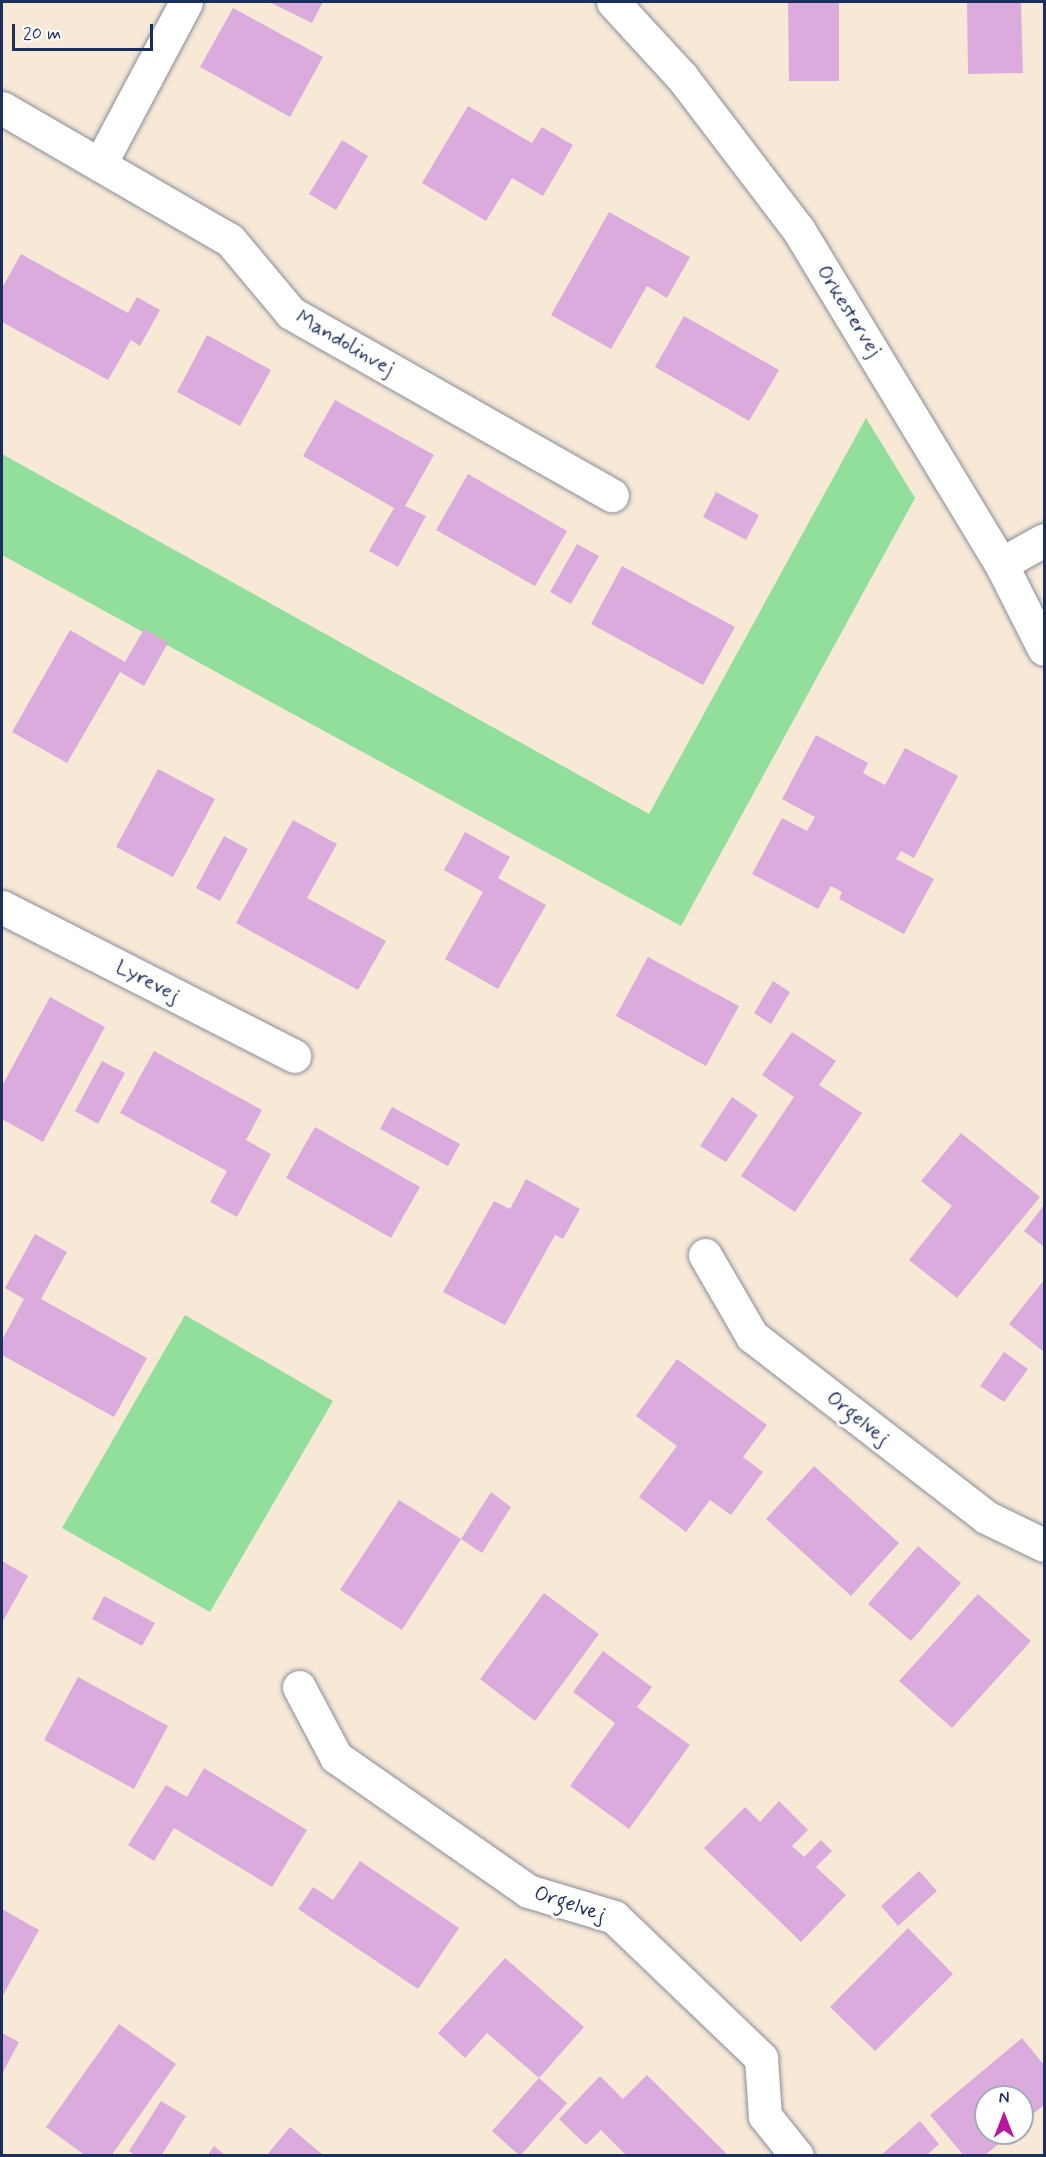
<!DOCTYPE html>
<style>
body{margin:0}
#map{position:relative;width:1046px;height:2157px;overflow:hidden;background:#f7e9d6;font-family:Mynerve,sans-serif}
div>[style]{position:absolute}
.green>*{inset:0;background:#92de9b}
.building>*{inset:0;background:#dcabde}
.roads{filter:drop-shadow(0 0 2px #898c9a) drop-shadow(0 0 2px #898c9a)}
.minor>*{height:33px;margin:-16.5px;padding:0 16.5px;transform-origin:16.5px;border-radius:16.5px;background:#fff}
span{translate:-50% -50%;white-space:nowrap;text-align:center;line-height:1.15;-webkit-text-stroke:6px #fff;paint-order:stroke}
.street-label{font-size:21px;color:#1b2f5e}
.frame{position:absolute;inset:0;border:3px solid #1b2f5e;pointer-events:none}
.north{position:absolute;left:974px;top:2085px;width:60px;height:60px;box-sizing:border-box;background:#fff;border:2px solid #a4acbf;border-radius:50%;rotate:0deg;font-size:16px;font-weight:700;line-height:24px;text-align:center;color:#1b2f5e}
.north::after{content:'';display:block;margin:auto;width:21px;height:27px;background:#b5179e;clip-path:polygon(50% 0,100% 100%,50% 72%,0 100%)}
.scale{position:absolute;left:12px;top:24px;width:141px;height:27px;box-sizing:border-box;border:3px solid #1b2f5e;border-top:0;padding-left:8px;font-size:18px;line-height:21px;white-space:nowrap;color:#1b2f5e;-webkit-text-stroke:4px #fff;paint-order:stroke}
</style>
<div id="map">
<div class="green">
<i style="clip-path:polygon(866px 418px,915px 498px,681px 926px,2px 555px,2px 454px,649px 814px)"></i>
<i style="clip-path:polygon(185px 1315px,333px 1401px,210px 1612px,62px 1528px)"></i>
</div>
<div class="building">
<i style="clip-path:polygon(269px 2px,323px 2px,312px 23px)"></i>
<i style="clip-path:polygon(788px 2px,839px 2px,839px 81px,789px 81px)"></i>
<i style="clip-path:polygon(967px 2px,1021px 2px,1023px 73px,968px 74px)"></i>
<i style="clip-path:polygon(233px 8px,323px 57px,290px 117px,200px 67px)"></i>
<i style="clip-path:polygon(468px 106px,532px 143px,542px 127px,573px 145px,543px 196px,512px 178px,486px 221px,422px 183px)"></i>
<i style="clip-path:polygon(342px 140px,368px 156px,336px 210px,309px 194px)"></i>
<i style="clip-path:polygon(609px 212px,690px 257px,667px 298px,647px 286px,611px 349px,551px 315px)"></i>
<i style="clip-path:polygon(21px 254px,128px 313px,137px 297px,160px 310px,140px 346px,131px 340px,108px 380px,2px 322px,2px 288px)"></i>
<i style="clip-path:polygon(684px 316px,779px 370px,749px 421px,655px 367px)"></i>
<i style="clip-path:polygon(207px 335px,271px 370px,240px 426px,177px 392px)"></i>
<i style="clip-path:polygon(335px 400px,434px 455px,405px 506px,426px 516px,398px 567px,369px 551px,394px 508px,303px 456px)"></i>
<i style="clip-path:polygon(468px 474px,567px 531px,535px 586px,436px 530px)"></i>
<i style="clip-path:polygon(716px 492px,759px 515px,746px 540px,703px 517px)"></i>
<i style="clip-path:polygon(577px 544px,599px 556px,571px 604px,550px 592px)"></i>
<i style="clip-path:polygon(622px 566px,735px 627px,703px 685px,591px 624px)"></i>
<i style="clip-path:polygon(144px 629px,168px 643px,144px 686px,120px 672px,67px 763px,12px 732px,70px 630px,125px 662px)"></i>
<i style="clip-path:polygon(816px 735px,868px 763px,863px 773px,885px 785px,905px 748px,958px 776px,914px 858px,901px 851px,896px 859px,934px 879px,904px 934px,839px 899px,842px 892px,831px 886px,818px 909px,752px 874px,782px 818px,807px 831px,815px 817px,782px 799px)"></i>
<i style="clip-path:polygon(158px 769px,215px 799px,173px 877px,116px 847px)"></i>
<i style="clip-path:polygon(293px 820px,337px 844px,307px 898px,386px 941px,358px 990px,236px 923px)"></i>
<i style="clip-path:polygon(465px 832px,510px 857px,498px 878px,546px 905px,498px 989px,445px 959px,483px 892px,444px 870px)"></i>
<i style="clip-path:polygon(224px 836px,248px 849px,220px 901px,196px 888px)"></i>
<i style="clip-path:polygon(648px 957px,739px 1006px,706px 1066px,616px 1016px)"></i>
<i style="clip-path:polygon(773px 981px,790px 992px,771px 1024px,754px 1013px)"></i>
<i style="clip-path:polygon(50px 997px,105px 1027px,43px 1142px,2px 1119px,2px 1086px)"></i>
<i style="clip-path:polygon(792px 1032px,836px 1061px,819px 1085px,862px 1113px,795px 1212px,741px 1176px,794px 1097px,762px 1075px)"></i>
<i style="clip-path:polygon(154px 1051px,262px 1110px,246px 1140px,271px 1154px,237px 1217px,210px 1202px,227px 1171px,120px 1113px)"></i>
<i style="clip-path:polygon(102px 1061px,125px 1073px,98px 1124px,75px 1111px)"></i>
<i style="clip-path:polygon(732px 1097px,758px 1115px,726px 1162px,700px 1146px)"></i>
<i style="clip-path:polygon(392px 1107px,460px 1144px,448px 1166px,380px 1129px)"></i>
<i style="clip-path:polygon(315px 1127px,420px 1187px,391px 1238px,286px 1178px)"></i>
<i style="clip-path:polygon(961px 1133px,1040px 1197px,957px 1298px,909px 1260px,952px 1206px,921px 1181px)"></i>
<i style="clip-path:polygon(526px 1179px,580px 1209px,563px 1239px,555px 1235px,505px 1325px,443px 1292px,494px 1201px,510px 1209px)"></i>
<i style="clip-path:polygon(1044px 1205px,1044px 1247px,1024px 1231px)"></i>
<i style="clip-path:polygon(35px 1234px,67px 1252px,41px 1299px,147px 1358px,114px 1417px,2px 1355px,2px 1340px,24px 1299px,5px 1288px)"></i>
<i style="clip-path:polygon(1044px 1280px,1044px 1352px,1009px 1324px)"></i>
<i style="clip-path:polygon(1004px 1352px,1028px 1369px,1004px 1402px,980px 1386px)"></i>
<i style="clip-path:polygon(677px 1359px,767px 1425px,743px 1457px,763px 1472px,731px 1515px,710px 1500px,686px 1532px,639px 1497px,677px 1446px,636px 1416px)"></i>
<i style="clip-path:polygon(814px 1466px,899px 1543px,851px 1596px,766px 1519px)"></i>
<i style="clip-path:polygon(491px 1492px,511px 1507px,482px 1553px,461px 1539px)"></i>
<i style="clip-path:polygon(399px 1500px,461px 1539px,402px 1630px,340px 1590px)"></i>
<i style="clip-path:polygon(918px 1546px,961px 1583px,911px 1641px,868px 1604px)"></i>
<i style="clip-path:polygon(2px 1561px,28px 1576px,2px 1623px)"></i>
<i style="clip-path:polygon(544px 1593px,599px 1634px,535px 1721px,480px 1679px)"></i>
<i style="clip-path:polygon(978px 1594px,1031px 1641px,952px 1728px,899px 1681px)"></i>
<i style="clip-path:polygon(104px 1596px,155px 1623px,142px 1646px,92px 1619px)"></i>
<i style="clip-path:polygon(603px 1651px,652px 1687px,637px 1707px,690px 1745px,629px 1829px,570px 1786px,615px 1723px,573px 1692px)"></i>
<i style="clip-path:polygon(78px 1677px,168px 1726px,134px 1789px,44px 1740px)"></i>
<i style="clip-path:polygon(204px 1768px,307px 1830px,272px 1887px,174px 1828px,154px 1861px,128px 1845px,166px 1785px,187px 1797px)"></i>
<i style="clip-path:polygon(779px 1801px,808px 1830px,792px 1846px,804px 1857px,821px 1840px,832px 1851px,816px 1867px,846px 1895px,801px 1942px,704px 1848px,745px 1807px,760px 1822px)"></i>
<i style="clip-path:polygon(360px 1861px,459px 1928px,418px 1989px,298px 1909px,313px 1887px,333px 1900px)"></i>
<i style="clip-path:polygon(919px 1871px,937px 1891px,898px 1926px,881px 1906px)"></i>
<i style="clip-path:polygon(2px 1909px,39px 1930px,2px 1997px)"></i>
<i style="clip-path:polygon(908px 1928px,953px 1974px,875px 2051px,830px 2007px)"></i>
<i style="clip-path:polygon(505px 1958px,584px 2027px,539px 2078px,487px 2033px,465px 2058px,438px 2033px)"></i>
<i style="clip-path:polygon(119px 2024px,176px 2064px,111px 2156px,86px 2156px,46px 2127px)"></i>
<i style="clip-path:polygon(2px 2033px,19px 2042px,2px 2074px)"></i>
<i style="clip-path:polygon(1022px 2038px,1044px 2065px,1044px 2105px,1022px 2123px,1022px 2097px,986px 2097px,986px 2133px,1011px 2133px,984px 2156px,964px 2156px,930px 2115px)"></i>
<i style="clip-path:polygon(647px 2075px,726px 2153px,724px 2156px,627px 2156px,601px 2130px,586px 2145px,559px 2119px,600px 2076px,623px 2099px)"></i>
<i style="clip-path:polygon(539px 2078px,567px 2103px,520px 2156px,492px 2131px)"></i>
<i style="clip-path:polygon(161px 2101px,186px 2116px,161px 2156px,136px 2156px,129px 2151px)"></i>
<i style="clip-path:polygon(920px 2121px,939px 2144px,926px 2156px,880px 2156px)"></i>
<i style="clip-path:polygon(290px 2127px,324px 2156px,266px 2156px)"></i>
<i style="clip-path:polygon(214px 2146px,226px 2156px,207px 2156px)"></i>
</div>
<div class="roads">
<div class="minor">
<i style="left:613px;top:2px;width:102px;rotate:47.4deg"></i>
<i style="left:682px;top:77px;width:191px;rotate:52.7deg"></i>
<i style="left:798px;top:229px;width:392px;rotate:58.8deg"></i>
<i style="left:1001px;top:564px;width:95px;rotate:63.2deg"></i>
<i style="left:2px;top:108px;width:263px;rotate:30.1deg"></i>
<i style="left:230px;top:240px;width:95px;rotate:50.1deg"></i>
<i style="left:291px;top:313px;width:369px;rotate:29.6deg"></i>
<i style="left:100px;top:164px;width:183px;rotate:-62deg"></i>
<i style="left:1001px;top:564px;width:49px;rotate:-29.2deg"></i>
<i style="left:2px;top:907px;width:328px;rotate:27deg"></i>
<i style="left:705px;top:1255px;width:94px;rotate:59.9deg"></i>
<i style="left:752px;top:1336px;width:296px;rotate:37.7deg"></i>
<i style="left:986px;top:1517px;width:64px;rotate:25.8deg"></i>
<i style="left:299px;top:1687px;width:79px;rotate:62.1deg"></i>
<i style="left:336px;top:1757px;width:234px;rotate:34.9deg"></i>
<i style="left:528px;top:1891px;width:90px;rotate:16.8deg"></i>
<i style="left:614px;top:1917px;width:204px;rotate:43.8deg"></i>
<i style="left:761px;top:2058px;width:58px;rotate:86.1deg"></i>
<i style="left:765px;top:2116px;width:51px;rotate:51.3deg"></i>
</div>
</div>
<div class="street-label">
<span style="left:849px;top:311px;rotate:58deg">Orkestervej</span>
<span style="left:345px;top:343px;rotate:30deg">Mandolinvej</span>
<span style="left:148px;top:981px;rotate:27deg">Lyrevej</span>
<span style="left:858px;top:1418px;rotate:38deg">Orgelvej</span>
<span style="left:570px;top:1904px;rotate:18deg">Orgelvej</span>
</div>
<div class="frame"></div>
<div class="north">N</div>
<div class="scale">20 m</div>
</div>
